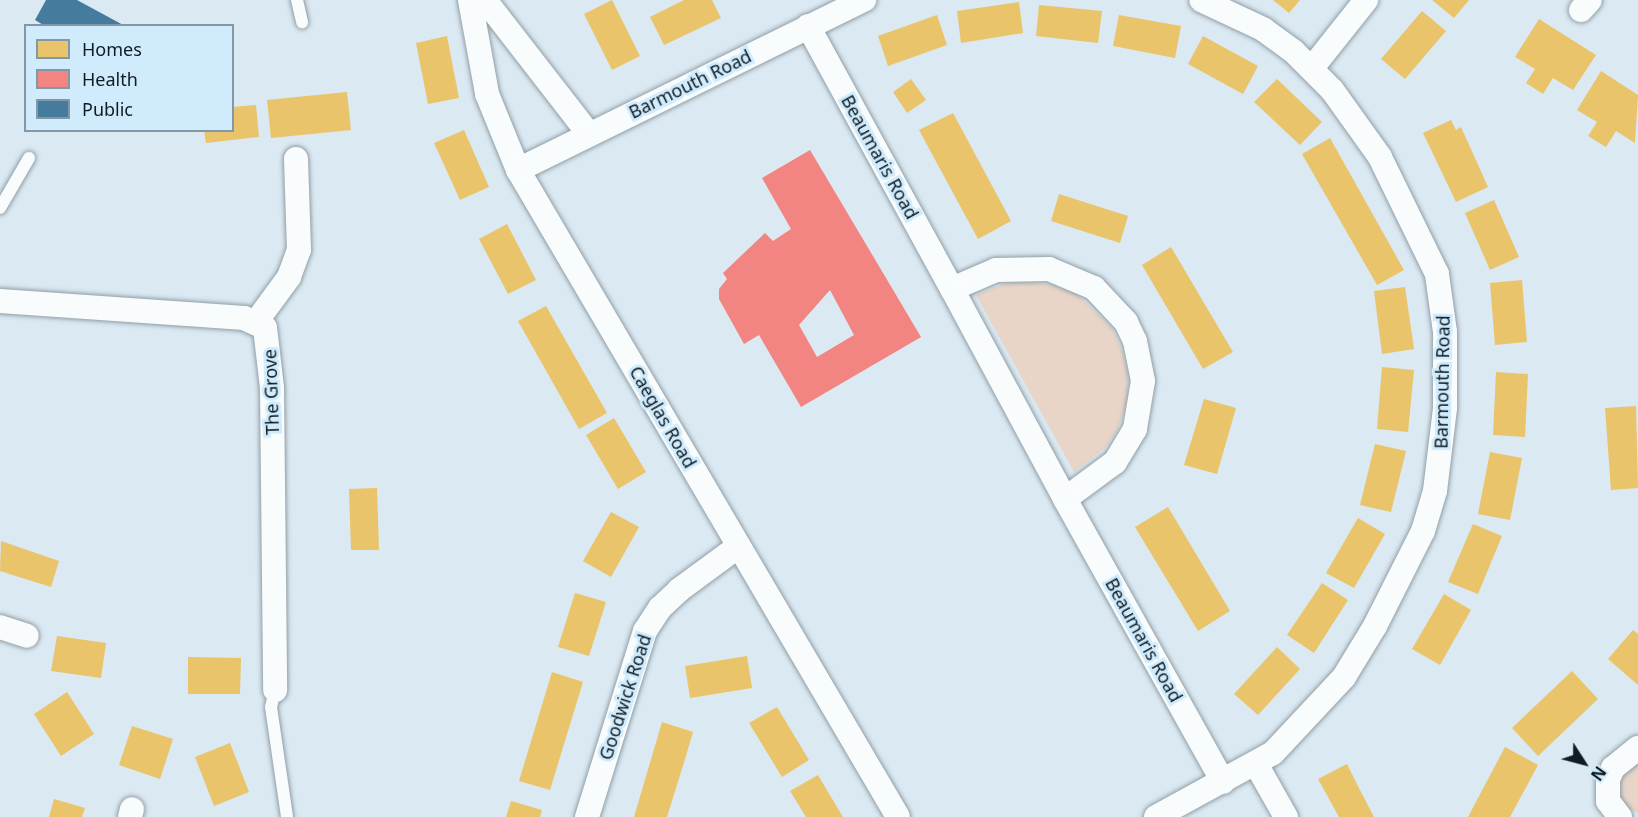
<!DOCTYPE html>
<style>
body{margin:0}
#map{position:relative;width:1638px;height:817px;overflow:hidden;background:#dae9f2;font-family:"Noto Sans",sans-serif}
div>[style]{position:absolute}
.green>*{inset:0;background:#e8d5c8}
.homes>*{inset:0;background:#e9c46a}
.health>*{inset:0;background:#f28482}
.public>*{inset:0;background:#457b9d}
.roads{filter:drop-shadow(0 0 2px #929ea6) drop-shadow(0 0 2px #929ea6)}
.service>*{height:12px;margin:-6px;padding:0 6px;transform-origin:6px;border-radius:6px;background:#f9fcfd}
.minor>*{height:24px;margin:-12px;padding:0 12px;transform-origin:12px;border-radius:12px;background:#f9fcfd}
span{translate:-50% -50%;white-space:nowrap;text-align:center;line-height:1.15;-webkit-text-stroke:6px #d0ebfc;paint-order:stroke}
.street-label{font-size:18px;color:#101c24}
.legend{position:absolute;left:24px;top:24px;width:210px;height:108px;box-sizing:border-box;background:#d0ebfc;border:2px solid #8398a6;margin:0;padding:8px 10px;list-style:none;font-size:18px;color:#101c24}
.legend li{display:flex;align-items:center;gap:12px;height:30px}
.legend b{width:30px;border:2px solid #8398a6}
.north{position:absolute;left:1554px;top:733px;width:60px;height:60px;-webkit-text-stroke:4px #d0ebfc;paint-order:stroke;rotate:126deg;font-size:16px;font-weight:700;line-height:24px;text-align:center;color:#101c24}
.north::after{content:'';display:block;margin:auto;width:21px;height:27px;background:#101c24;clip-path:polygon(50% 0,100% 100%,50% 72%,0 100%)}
</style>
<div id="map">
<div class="green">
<i style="clip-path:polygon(1028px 282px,1054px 285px,1078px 295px,1112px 328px,1123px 352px,1129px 378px,1127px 403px,1118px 429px,1105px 448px,1074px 472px,976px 295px,1007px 283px)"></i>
<i style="clip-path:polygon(1638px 764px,1638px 813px,1623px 806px,1617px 796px,1620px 775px)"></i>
</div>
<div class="homes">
<i style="clip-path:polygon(612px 0,640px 56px,612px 70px,584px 14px)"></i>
<i style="clip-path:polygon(684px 0,712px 0,721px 18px,664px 45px,650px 17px)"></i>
<i style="clip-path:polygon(1273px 0,1300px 0,1289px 13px)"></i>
<i style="clip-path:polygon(1432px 0,1469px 0,1454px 18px)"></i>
<i style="clip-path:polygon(1019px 2px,1023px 33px,961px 43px,957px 11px)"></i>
<i style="clip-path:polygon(1039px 5px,1102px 11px,1098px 43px,1036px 36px)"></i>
<i style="clip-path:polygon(1422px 11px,1446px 31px,1405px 79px,1381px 59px)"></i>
<i style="clip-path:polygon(937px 15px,947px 45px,888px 66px,878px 36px)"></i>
<i style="clip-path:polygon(1119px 15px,1181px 26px,1175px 58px,1113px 46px)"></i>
<i style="clip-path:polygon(1539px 19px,1596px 55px,1573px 90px,1553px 78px,1543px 94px,1526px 83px,1535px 69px,1515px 57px)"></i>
<i style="clip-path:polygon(447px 36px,459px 98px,428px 104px,416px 43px)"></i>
<i style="clip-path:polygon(1203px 36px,1258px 66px,1243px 94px,1188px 64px)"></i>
<i style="clip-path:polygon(1601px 71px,1638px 95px,1635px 143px,1616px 131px,1606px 147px,1588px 136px,1597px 122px,1577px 110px)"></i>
<i style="clip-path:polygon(911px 79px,926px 100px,907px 113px,893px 92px)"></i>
<i style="clip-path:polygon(1277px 79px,1322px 122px,1300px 145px,1254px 102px)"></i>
<i style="clip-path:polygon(347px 92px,351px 130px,271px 138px,267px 100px)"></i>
<i style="clip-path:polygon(256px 105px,259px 137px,206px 143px,204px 130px,232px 130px,232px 107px)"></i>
<i style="clip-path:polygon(953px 113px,1011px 221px,978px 239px,919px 130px)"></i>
<i style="clip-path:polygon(1451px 120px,1456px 130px,1461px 127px,1488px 187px,1456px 202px,1423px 133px)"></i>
<i style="clip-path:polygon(464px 130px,489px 187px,460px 200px,434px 143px)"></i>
<i style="clip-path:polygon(1330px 138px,1404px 270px,1377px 285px,1302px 154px)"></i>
<i style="clip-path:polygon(1059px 194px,1128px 216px,1120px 243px,1051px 221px)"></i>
<i style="clip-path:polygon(1494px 200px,1519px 257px,1490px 270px,1465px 213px)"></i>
<i style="clip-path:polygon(507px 224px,536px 280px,508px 294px,479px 239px)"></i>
<i style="clip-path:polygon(1171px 247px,1233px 352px,1203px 369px,1142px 265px)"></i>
<i style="clip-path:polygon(1522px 280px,1527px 342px,1495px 345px,1490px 283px)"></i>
<i style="clip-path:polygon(1405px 287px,1414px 349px,1382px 354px,1374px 291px)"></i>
<i style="clip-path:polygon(546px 306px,607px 413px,579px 429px,518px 321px)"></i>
<i style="clip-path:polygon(1382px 367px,1414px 370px,1408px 432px,1377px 429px)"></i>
<i style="clip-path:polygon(1496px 372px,1528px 374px,1525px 437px,1493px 435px)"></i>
<i style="clip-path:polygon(1204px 399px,1236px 408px,1217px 474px,1184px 465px)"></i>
<i style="clip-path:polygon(1636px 406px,1638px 488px,1611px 490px,1605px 408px)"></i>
<i style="clip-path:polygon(614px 418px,646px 472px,618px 489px,586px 435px)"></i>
<i style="clip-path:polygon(1375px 444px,1406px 451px,1391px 512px,1360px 505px)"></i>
<i style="clip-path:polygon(1490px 452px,1522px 458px,1510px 520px,1478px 514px)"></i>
<i style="clip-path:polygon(377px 488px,379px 550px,351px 550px,349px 489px)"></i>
<i style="clip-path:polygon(1168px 507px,1230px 611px,1198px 631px,1135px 527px)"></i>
<i style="clip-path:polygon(611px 512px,639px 527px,611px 577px,583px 561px)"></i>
<i style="clip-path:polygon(1358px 518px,1385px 534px,1354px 588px,1326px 573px)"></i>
<i style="clip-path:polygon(1473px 524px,1502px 536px,1478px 594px,1448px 582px)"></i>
<i style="clip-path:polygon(1px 541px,59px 561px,51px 587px,0 571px)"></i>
<i style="clip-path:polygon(1322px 583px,1348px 600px,1314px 653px,1287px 635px)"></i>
<i style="clip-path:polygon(575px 593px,606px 602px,589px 656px,558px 647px)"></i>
<i style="clip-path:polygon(1444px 594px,1471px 610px,1440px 665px,1412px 649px)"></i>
<i style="clip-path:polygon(1633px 630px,1638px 634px,1638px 685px,1608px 659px)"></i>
<i style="clip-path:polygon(57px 636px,106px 643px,101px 678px,51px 671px)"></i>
<i style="clip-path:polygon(1277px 647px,1300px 669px,1258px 715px,1234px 694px)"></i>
<i style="clip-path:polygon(747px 656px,752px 688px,690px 698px,685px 666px)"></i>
<i style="clip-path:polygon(188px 657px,241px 658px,240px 694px,188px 694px)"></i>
<i style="clip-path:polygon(1572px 671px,1598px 699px,1538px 756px,1512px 728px)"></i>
<i style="clip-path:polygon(552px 672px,583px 682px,550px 790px,519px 781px)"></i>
<i style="clip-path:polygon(67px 692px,94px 734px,61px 756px,34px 714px)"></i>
<i style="clip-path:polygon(777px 707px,809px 760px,782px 777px,749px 723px)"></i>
<i style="clip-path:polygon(662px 722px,693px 732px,685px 759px,667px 817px,634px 817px)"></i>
<i style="clip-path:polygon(132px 726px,173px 739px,160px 779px,119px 765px)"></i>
<i style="clip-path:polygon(230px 743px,249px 792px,214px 806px,195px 757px)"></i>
<i style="clip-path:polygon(1505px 747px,1538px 765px,1510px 817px,1468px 817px)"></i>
<i style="clip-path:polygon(1347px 764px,1361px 792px,1374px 817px,1339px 817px,1318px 779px)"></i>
<i style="clip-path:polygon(818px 775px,834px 802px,843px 817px,806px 817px,790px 791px)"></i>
<i style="clip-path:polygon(54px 799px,85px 808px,82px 817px,49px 817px)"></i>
<i style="clip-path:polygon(511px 801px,542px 810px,540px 817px,506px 817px)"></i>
</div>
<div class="health">
<i style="clip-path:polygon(evenodd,810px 150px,921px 337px,801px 407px,759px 335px,744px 344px,719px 299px,719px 289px,727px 279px,723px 273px,765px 233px,773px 241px,791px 229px,762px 178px,810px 150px,830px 290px,854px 335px,817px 357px,799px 325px,830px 290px)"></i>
</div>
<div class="public">
<i style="clip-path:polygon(46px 0,77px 0,125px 26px,45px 26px,35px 20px)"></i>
</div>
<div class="roads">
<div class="service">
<i style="left:297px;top:0;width:23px;rotate:77deg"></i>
<i style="left:0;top:208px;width:58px;rotate:-59.9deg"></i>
<i style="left:275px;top:690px;width:17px;rotate:103deg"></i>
<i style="left:271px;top:707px;width:111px;rotate:81.7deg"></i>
</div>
<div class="minor">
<i style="left:470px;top:0;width:96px;rotate:79.7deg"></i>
<i style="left:487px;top:94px;width:82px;rotate:67.8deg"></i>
<i style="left:518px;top:170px;width:750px;rotate:59.57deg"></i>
<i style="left:485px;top:0;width:170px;rotate:52.2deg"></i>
<i style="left:1581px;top:10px;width:13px;rotate:-48deg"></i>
<i style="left:808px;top:26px;width:300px;rotate:61.3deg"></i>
<i style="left:952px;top:289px;width:48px;rotate:-23.4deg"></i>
<i style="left:996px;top:270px;width:53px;rotate:-1.1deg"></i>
<i style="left:1049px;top:269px;width:49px;rotate:22.9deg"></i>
<i style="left:1094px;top:288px;width:47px;rotate:46.7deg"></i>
<i style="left:1126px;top:322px;width:21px;rotate:65deg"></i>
<i style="left:1135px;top:341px;width:41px;rotate:78.7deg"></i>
<i style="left:1143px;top:381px;width:49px;rotate:99.5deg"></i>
<i style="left:1135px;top:429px;width:39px;rotate:121deg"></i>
<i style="left:1115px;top:462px;width:62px;rotate:143.5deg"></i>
<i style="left:1065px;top:499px;width:324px;rotate:60.8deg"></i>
<i style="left:1312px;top:68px;width:87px;rotate:-51.5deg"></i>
<i style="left:518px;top:170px;width:386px;rotate:-26.2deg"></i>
<i style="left:952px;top:289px;width:238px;rotate:61.7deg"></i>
<i style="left:0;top:301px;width:245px;rotate:4deg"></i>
<i style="left:244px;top:318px;width:23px;rotate:25deg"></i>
<i style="left:265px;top:328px;width:60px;rotate:83.3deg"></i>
<i style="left:272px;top:388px;width:302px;rotate:89.4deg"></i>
<i style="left:256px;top:322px;width:56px;rotate:-53.7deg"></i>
<i style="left:289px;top:277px;width:29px;rotate:-70deg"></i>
<i style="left:299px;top:250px;width:91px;rotate:-91.9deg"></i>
<i style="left:0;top:627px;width:28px;rotate:18deg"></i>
<i style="left:1256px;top:764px;width:61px;rotate:60.5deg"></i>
<i style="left:130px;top:817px;width:8px;rotate:-76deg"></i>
<i style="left:587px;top:817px;width:195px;rotate:-72.7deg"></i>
<i style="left:645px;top:631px;width:27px;rotate:-57deg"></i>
<i style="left:660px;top:608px;width:26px;rotate:-43deg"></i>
<i style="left:679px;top:590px;width:74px;rotate:-36.3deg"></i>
<i style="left:1156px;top:817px;width:133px;rotate:-28.7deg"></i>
<i style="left:1273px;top:753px;width:104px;rotate:-46.9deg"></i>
<i style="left:1344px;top:677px;width:60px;rotate:-58.7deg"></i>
<i style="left:1375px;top:626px;width:106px;rotate:-63.2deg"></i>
<i style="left:1423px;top:531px;width:42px;rotate:-73.3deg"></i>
<i style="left:1435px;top:491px;width:84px;rotate:-83.1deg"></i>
<i style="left:1445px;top:408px;width:76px;rotate:-90deg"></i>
<i style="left:1445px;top:332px;width:59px;rotate:-97.9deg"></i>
<i style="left:1437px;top:274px;width:130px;rotate:-116deg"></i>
<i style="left:1380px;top:157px;width:82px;rotate:-125.6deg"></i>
<i style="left:1332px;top:90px;width:55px;rotate:-135deg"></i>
<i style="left:1293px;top:51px;width:37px;rotate:-144deg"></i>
<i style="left:1263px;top:29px;width:68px;rotate:-154.9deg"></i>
<i style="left:1620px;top:817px;width:20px;rotate:-127deg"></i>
<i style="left:1608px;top:801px;width:22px;rotate:-90deg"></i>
<i style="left:1608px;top:779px;width:12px;rotate:-66deg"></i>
<i style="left:1613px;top:768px;width:32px;rotate:-39deg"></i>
</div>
</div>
<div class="street-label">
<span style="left:690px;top:84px;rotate:-26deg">Barmouth Road</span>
<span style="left:880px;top:157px;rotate:61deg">Beaumaris Road</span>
<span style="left:1442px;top:382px;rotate:-89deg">Barmouth Road</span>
<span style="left:271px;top:392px;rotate:-92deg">The Grove</span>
<span style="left:663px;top:417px;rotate:60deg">Caeglas Road</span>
<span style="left:1144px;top:640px;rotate:61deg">Beaumaris Road</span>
<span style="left:625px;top:697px;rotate:-72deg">Goodwick Road</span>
</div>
<ul class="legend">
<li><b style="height:16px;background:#e9c46a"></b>Homes</li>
<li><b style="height:16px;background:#f28482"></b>Health</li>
<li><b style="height:16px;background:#457b9d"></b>Public</li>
</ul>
<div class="north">N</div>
</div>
